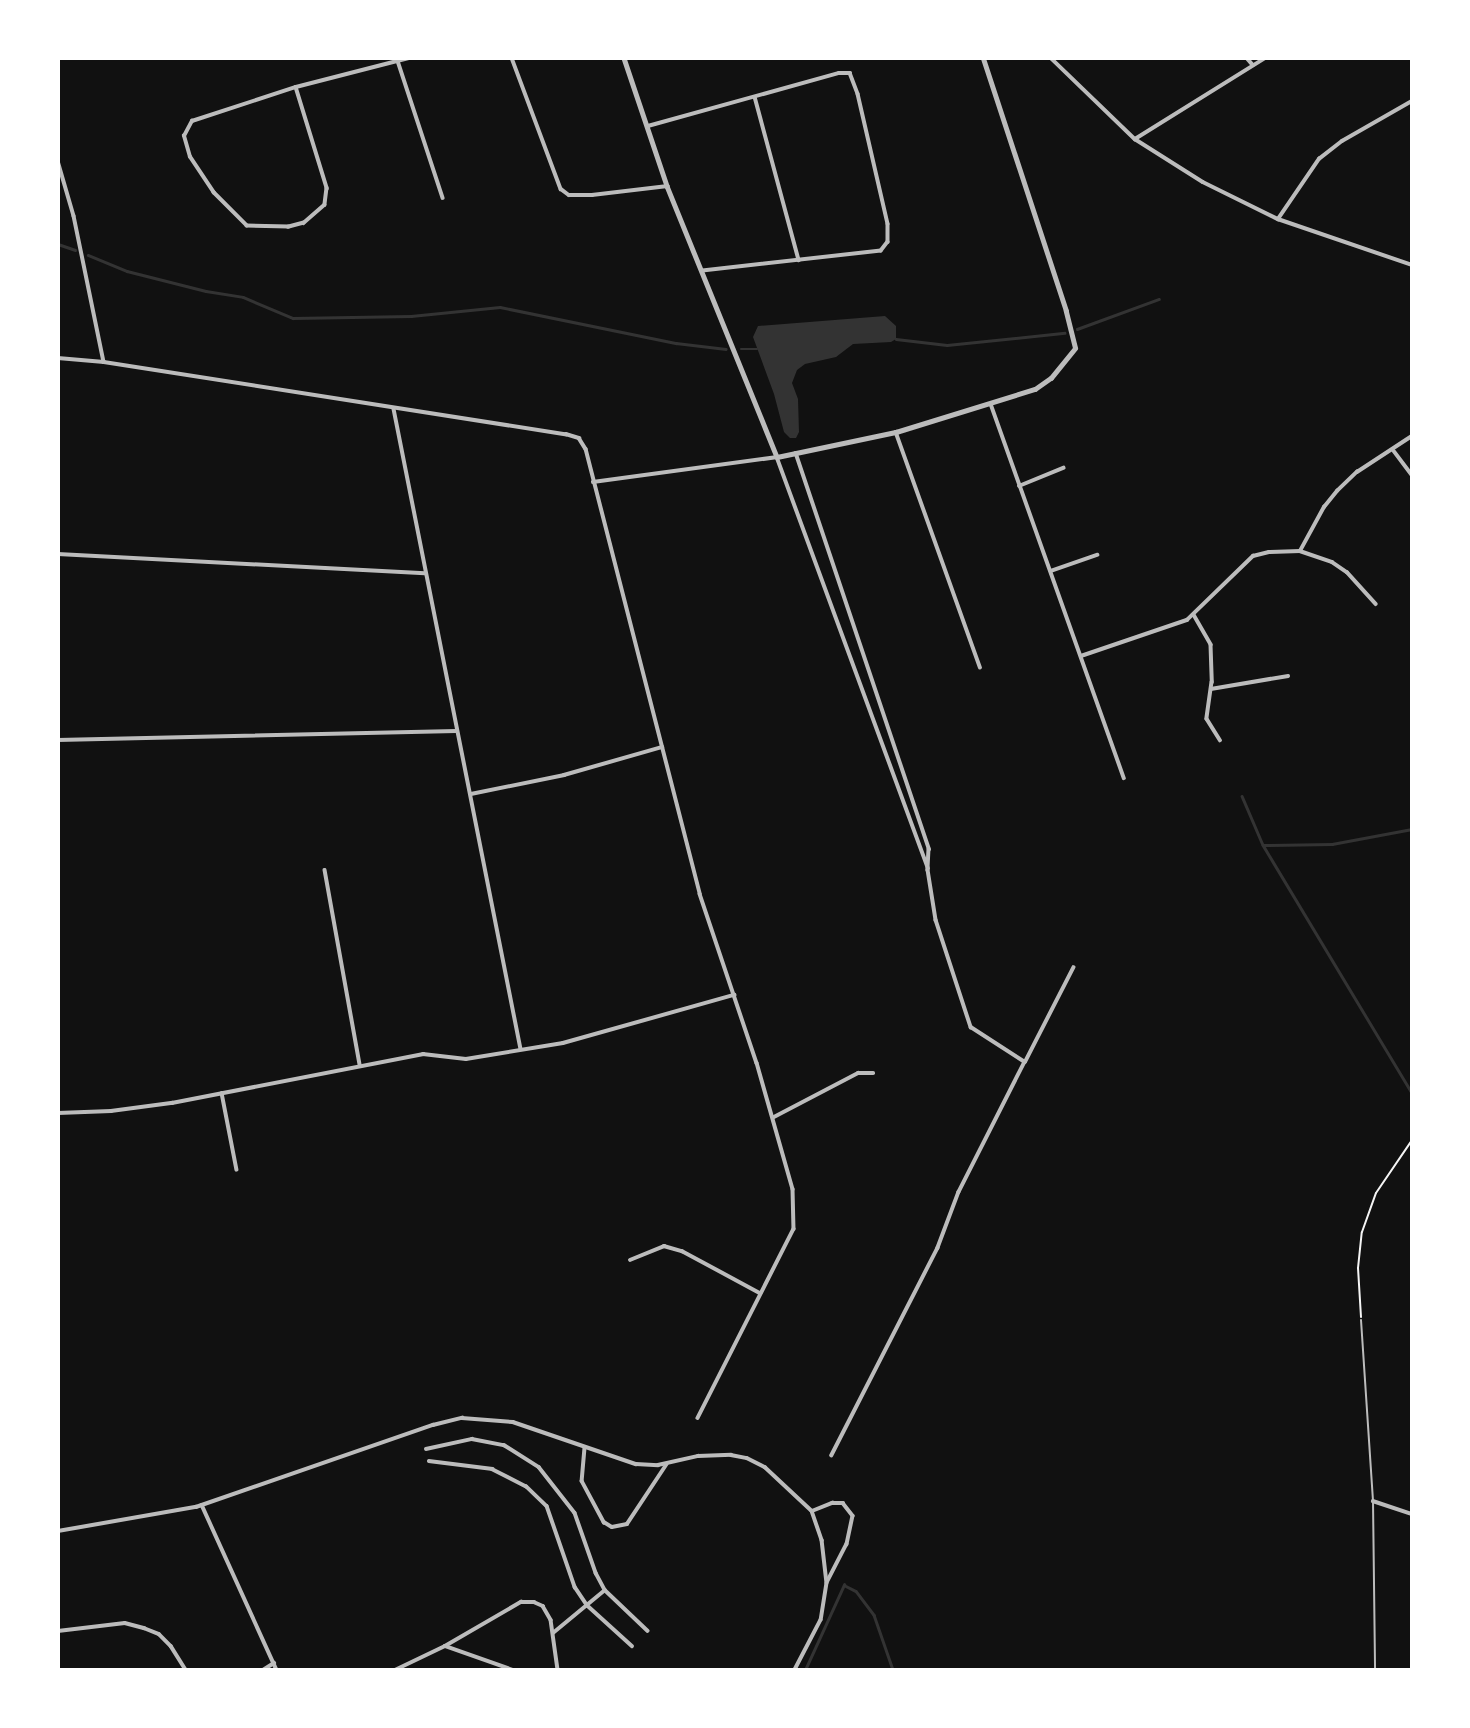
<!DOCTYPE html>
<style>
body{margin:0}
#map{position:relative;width:1470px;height:1728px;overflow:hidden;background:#111;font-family:"DM Sans",sans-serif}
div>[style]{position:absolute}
.water>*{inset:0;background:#333}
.stream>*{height:2.5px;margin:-1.25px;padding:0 1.25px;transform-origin:1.25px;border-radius:1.25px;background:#333}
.path>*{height:2px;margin:-1px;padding:0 1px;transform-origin:1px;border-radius:1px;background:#f5f5f5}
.service>*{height:2px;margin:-1px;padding:0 1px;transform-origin:1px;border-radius:1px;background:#bcbcbc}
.minor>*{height:3.5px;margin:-1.75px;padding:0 1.75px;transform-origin:1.75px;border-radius:1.75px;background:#bcbcbc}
.tertiary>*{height:4.5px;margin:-2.25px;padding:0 2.25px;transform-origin:2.25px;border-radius:2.25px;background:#bcbcbc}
span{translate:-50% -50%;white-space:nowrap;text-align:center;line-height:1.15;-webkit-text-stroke:5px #fff;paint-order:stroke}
.frame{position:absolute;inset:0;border:60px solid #fff;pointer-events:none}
</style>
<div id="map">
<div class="water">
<i style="clip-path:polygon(885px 316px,896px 326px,896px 339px,891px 342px,853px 344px,836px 357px,805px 364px,797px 370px,792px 383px,798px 399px,799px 432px,796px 438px,790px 438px,784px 432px,774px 394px,753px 337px,758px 326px)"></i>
</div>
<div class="stream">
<i style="left:58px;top:244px;width:18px;rotate:19deg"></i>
<i style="left:88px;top:255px;width:42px;rotate:22.3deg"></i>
<i style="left:127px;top:271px;width:81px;rotate:14.2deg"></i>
<i style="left:206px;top:291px;width:37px;rotate:9deg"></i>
<i style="left:243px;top:297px;width:54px;rotate:22.8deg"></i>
<i style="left:293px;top:318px;width:118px;rotate:-1deg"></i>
<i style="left:411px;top:316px;width:89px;rotate:-5.8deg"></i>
<i style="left:500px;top:307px;width:180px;rotate:11.6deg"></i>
<i style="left:676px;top:343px;width:50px;rotate:6.8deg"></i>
<i style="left:1077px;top:329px;width:87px;rotate:-20.1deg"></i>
<i style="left:896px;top:339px;width:51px;rotate:6.7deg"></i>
<i style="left:947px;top:345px;width:118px;rotate:-5.9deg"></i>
<i style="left:741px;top:349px;width:16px"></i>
<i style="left:1242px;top:796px;width:53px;rotate:66.8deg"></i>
<i style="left:1263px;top:845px;width:289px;rotate:59deg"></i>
<i style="left:1263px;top:845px;width:69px;rotate:-0.8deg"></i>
<i style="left:1332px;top:844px;width:81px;rotate:-10.6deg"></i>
<i style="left:805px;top:1670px;width:94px;rotate:-65.4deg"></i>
<i style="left:844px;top:1585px;width:13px;rotate:27deg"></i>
<i style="left:856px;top:1591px;width:30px;rotate:53deg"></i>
<i style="left:874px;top:1615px;width:58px;rotate:70.9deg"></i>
</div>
<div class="path">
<i style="left:1361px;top:1317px;width:49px;rotate:-93.5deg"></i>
<i style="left:1358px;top:1268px;width:36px;rotate:-84deg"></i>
<i style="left:1362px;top:1232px;width:41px;rotate:-70.3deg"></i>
<i style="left:1376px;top:1193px;width:64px;rotate:-55.8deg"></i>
</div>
<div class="service">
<i style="left:1361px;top:1320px;width:181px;rotate:86.2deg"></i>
<i style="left:1373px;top:1501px;width:169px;rotate:89.3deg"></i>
</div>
<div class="minor">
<i style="left:512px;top:58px;width:140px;rotate:69.5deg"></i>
<i style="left:561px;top:189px;width:10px;rotate:37deg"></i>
<i style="left:569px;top:195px;width:23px"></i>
<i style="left:592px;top:195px;width:76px;rotate:-6.8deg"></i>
<i style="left:1051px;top:58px;width:117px;rotate:44deg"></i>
<i style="left:1135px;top:139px;width:80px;rotate:32.3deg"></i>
<i style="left:1203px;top:182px;width:84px;rotate:26.3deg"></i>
<i style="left:1278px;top:219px;width:142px;rotate:18.9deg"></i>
<i style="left:1247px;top:58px;width:9px;rotate:49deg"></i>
<i style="left:398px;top:61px;width:144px;rotate:71.8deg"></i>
<i style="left:296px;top:87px;width:106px;rotate:72.9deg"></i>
<i style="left:327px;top:188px;width:17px;rotate:97deg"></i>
<i style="left:325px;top:205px;width:28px;rotate:139deg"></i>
<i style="left:304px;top:223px;width:16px;rotate:165deg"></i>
<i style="left:289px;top:227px;width:42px;rotate:-178.6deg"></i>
<i style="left:247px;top:226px;width:47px;rotate:-135deg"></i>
<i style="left:214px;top:193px;width:43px;rotate:-123.7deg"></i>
<i style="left:190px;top:157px;width:22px;rotate:-106deg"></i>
<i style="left:184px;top:136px;width:17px;rotate:-62deg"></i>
<i style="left:192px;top:121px;width:109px;rotate:-18.1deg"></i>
<i style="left:296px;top:87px;width:117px;rotate:-14.4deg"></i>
<i style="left:755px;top:97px;width:169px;rotate:74.9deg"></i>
<i style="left:648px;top:126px;width:198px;rotate:-15.5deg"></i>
<i style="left:839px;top:73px;width:11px"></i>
<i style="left:850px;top:73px;width:22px;rotate:69deg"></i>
<i style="left:858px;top:94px;width:133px;rotate:77deg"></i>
<i style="left:888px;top:224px;width:18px;rotate:90deg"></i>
<i style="left:888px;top:242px;width:11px;rotate:128deg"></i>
<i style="left:881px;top:251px;width:179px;rotate:173.6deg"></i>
<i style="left:1135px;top:139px;width:153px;rotate:-31.9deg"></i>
<i style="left:58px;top:161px;width:57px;rotate:73.8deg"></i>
<i style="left:74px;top:216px;width:149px;rotate:78.4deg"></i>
<i style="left:1278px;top:219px;width:73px;rotate:-55.7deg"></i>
<i style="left:1319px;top:159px;width:29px;rotate:-38deg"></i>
<i style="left:1342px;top:141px;width:81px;rotate:-29.7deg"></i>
<i style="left:58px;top:358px;width:46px;rotate:5deg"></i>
<i style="left:104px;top:362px;width:468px;rotate:8.9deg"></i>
<i style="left:566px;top:434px;width:14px;rotate:17deg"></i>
<i style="left:579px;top:438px;width:13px;rotate:58deg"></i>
<i style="left:586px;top:449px;width:459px;rotate:75.6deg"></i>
<i style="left:700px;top:894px;width:178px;rotate:71.4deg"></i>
<i style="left:757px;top:1063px;width:131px;rotate:74.1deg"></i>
<i style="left:793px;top:1189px;width:40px;rotate:88.6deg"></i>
<i style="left:794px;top:1229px;width:212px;rotate:116.9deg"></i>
<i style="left:991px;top:404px;width:397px;rotate:70.4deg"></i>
<i style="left:394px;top:409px;width:652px;rotate:78.78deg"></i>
<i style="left:896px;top:432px;width:250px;rotate:70.3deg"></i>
<i style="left:1394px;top:451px;width:30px;rotate:53deg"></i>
<i style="left:796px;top:453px;width:418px;rotate:71.4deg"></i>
<i style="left:929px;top:849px;width:21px;rotate:93deg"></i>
<i style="left:928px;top:870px;width:51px;rotate:80.9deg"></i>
<i style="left:936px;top:920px;width:113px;rotate:71.9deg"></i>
<i style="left:971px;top:1027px;width:64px;rotate:32.9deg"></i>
<i style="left:1025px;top:1062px;width:146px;rotate:116.9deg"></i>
<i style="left:959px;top:1192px;width:60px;rotate:110.6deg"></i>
<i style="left:938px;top:1248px;width:233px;rotate:117.1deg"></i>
<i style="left:593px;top:482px;width:186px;rotate:-7.7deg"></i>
<i style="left:777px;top:457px;width:438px;rotate:69.8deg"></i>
<i style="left:1019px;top:486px;width:48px;rotate:-22.2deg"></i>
<i style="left:1300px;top:551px;width:50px;rotate:-61.4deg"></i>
<i style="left:1324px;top:507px;width:21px;rotate:-51deg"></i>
<i style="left:1337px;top:491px;width:28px;rotate:-44deg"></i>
<i style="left:1357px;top:472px;width:66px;rotate:-33.2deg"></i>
<i style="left:58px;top:554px;width:367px;rotate:3deg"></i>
<i style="left:1051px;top:571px;width:49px;rotate:-19.2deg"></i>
<i style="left:1194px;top:615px;width:34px;rotate:60deg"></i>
<i style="left:1211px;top:645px;width:37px;rotate:88deg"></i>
<i style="left:1212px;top:682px;width:37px;rotate:98deg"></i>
<i style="left:1207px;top:719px;width:25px;rotate:58deg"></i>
<i style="left:1081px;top:656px;width:112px;rotate:-18.8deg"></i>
<i style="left:1187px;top:620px;width:92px;rotate:-44.1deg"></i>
<i style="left:1253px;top:556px;width:16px;rotate:-14deg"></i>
<i style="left:1269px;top:552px;width:31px;rotate:-2deg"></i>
<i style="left:1300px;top:551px;width:34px;rotate:19deg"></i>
<i style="left:1332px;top:562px;width:18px;rotate:34deg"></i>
<i style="left:1347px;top:572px;width:43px;rotate:47.8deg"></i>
<i style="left:1211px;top:689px;width:78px;rotate:-9.6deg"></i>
<i style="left:58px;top:740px;width:398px;rotate:-1.3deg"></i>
<i style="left:471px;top:794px;width:95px;rotate:-11.5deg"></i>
<i style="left:564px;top:775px;width:102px;rotate:-15.9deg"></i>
<i style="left:325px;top:870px;width:197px;rotate:79.8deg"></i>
<i style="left:1025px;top:1062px;width:106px;rotate:-62.9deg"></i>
<i style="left:222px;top:1093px;width:78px;rotate:79deg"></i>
<i style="left:58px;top:1113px;width:53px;rotate:-2.2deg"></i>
<i style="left:111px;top:1111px;width:62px;rotate:-7.5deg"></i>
<i style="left:172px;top:1103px;width:256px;rotate:-11deg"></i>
<i style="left:423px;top:1054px;width:43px;rotate:6.6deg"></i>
<i style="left:466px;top:1059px;width:98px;rotate:-9.4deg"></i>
<i style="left:563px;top:1043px;width:178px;rotate:-15.7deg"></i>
<i style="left:774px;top:1117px;width:95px;rotate:-27.6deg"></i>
<i style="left:858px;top:1073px;width:15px"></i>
<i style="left:630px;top:1260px;width:37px;rotate:-22deg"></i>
<i style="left:664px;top:1246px;width:19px;rotate:16deg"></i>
<i style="left:682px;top:1251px;width:89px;rotate:28.3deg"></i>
<i style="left:585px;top:1448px;width:33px;rotate:95deg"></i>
<i style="left:582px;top:1481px;width:47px;rotate:61.8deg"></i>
<i style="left:604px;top:1522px;width:9px;rotate:32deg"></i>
<i style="left:612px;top:1527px;width:15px;rotate:-11deg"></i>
<i style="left:627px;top:1524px;width:71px;rotate:-56.5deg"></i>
<i style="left:426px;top:1449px;width:47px;rotate:-12.3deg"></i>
<i style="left:472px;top:1439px;width:33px;rotate:11deg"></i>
<i style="left:504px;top:1445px;width:41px;rotate:32.2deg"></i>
<i style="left:539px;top:1467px;width:58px;rotate:52deg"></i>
<i style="left:575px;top:1513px;width:64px;rotate:70.7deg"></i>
<i style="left:596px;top:1573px;width:19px;rotate:62deg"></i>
<i style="left:605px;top:1590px;width:59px;rotate:43.6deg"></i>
<i style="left:429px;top:1461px;width:64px;rotate:7.2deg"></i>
<i style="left:492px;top:1469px;width:38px;rotate:27deg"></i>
<i style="left:526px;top:1486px;width:29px;rotate:44deg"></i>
<i style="left:547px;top:1506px;width:86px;rotate:70.9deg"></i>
<i style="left:575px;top:1587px;width:22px;rotate:56deg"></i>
<i style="left:587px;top:1605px;width:61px;rotate:42.3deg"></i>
<i style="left:1373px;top:1501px;width:41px;rotate:18.4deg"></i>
<i style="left:202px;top:1505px;width:181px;rotate:65.6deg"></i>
<i style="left:812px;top:1511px;width:22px;rotate:-22deg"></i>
<i style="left:832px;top:1503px;width:11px"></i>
<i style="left:843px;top:1503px;width:16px;rotate:52deg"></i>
<i style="left:853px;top:1516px;width:29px;rotate:102deg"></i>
<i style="left:847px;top:1544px;width:42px;rotate:117.2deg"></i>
<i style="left:58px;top:1531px;width:140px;rotate:-9.9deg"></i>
<i style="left:196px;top:1507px;width:251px;rotate:-19.1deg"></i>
<i style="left:433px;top:1425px;width:30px;rotate:-14deg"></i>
<i style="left:462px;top:1418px;width:51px;rotate:4.5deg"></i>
<i style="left:513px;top:1422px;width:130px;rotate:18.9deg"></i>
<i style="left:636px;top:1464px;width:22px;rotate:3deg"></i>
<i style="left:658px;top:1465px;width:41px;rotate:-12.7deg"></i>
<i style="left:698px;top:1456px;width:33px;rotate:-2deg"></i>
<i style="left:731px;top:1455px;width:16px;rotate:11deg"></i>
<i style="left:747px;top:1458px;width:20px;rotate:27deg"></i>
<i style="left:765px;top:1467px;width:64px;rotate:43.1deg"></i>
<i style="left:812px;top:1511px;width:31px;rotate:71deg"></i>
<i style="left:822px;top:1540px;width:43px;rotate:83.4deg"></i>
<i style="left:827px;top:1583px;width:37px;rotate:99deg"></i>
<i style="left:821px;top:1620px;width:56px;rotate:117.5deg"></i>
<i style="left:58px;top:1631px;width:67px;rotate:-6.8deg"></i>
<i style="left:125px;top:1623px;width:20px;rotate:15deg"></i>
<i style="left:144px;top:1628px;width:16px;rotate:22deg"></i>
<i style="left:159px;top:1634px;width:17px;rotate:45deg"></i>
<i style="left:171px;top:1646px;width:28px;rotate:58deg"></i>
<i style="left:553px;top:1633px;width:67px;rotate:-39.6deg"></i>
<i style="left:445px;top:1646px;width:88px;rotate:-30.1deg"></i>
<i style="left:521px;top:1602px;width:13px"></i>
<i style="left:534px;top:1602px;width:10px;rotate:24deg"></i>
<i style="left:543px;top:1606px;width:16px;rotate:60deg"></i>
<i style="left:551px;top:1620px;width:50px;rotate:82deg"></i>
<i style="left:263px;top:1670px;width:13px;rotate:-32deg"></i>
<i style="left:395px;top:1670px;width:55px;rotate:-25.6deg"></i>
<i style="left:445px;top:1646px;width:72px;rotate:19.4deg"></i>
</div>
<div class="tertiary">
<i style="left:624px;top:58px;width:135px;rotate:71.4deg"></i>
<i style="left:667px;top:186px;width:292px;rotate:67.9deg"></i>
<i style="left:777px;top:457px;width:122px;rotate:-11.9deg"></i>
<i style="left:896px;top:432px;width:145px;rotate:-17.2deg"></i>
<i style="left:1035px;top:389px;width:19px;rotate:-35deg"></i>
<i style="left:1051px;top:378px;width:38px;rotate:-51deg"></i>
<i style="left:1075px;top:348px;width:38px;rotate:-104deg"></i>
<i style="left:1066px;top:311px;width:266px;rotate:-108.2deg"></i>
</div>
<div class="frame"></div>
</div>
